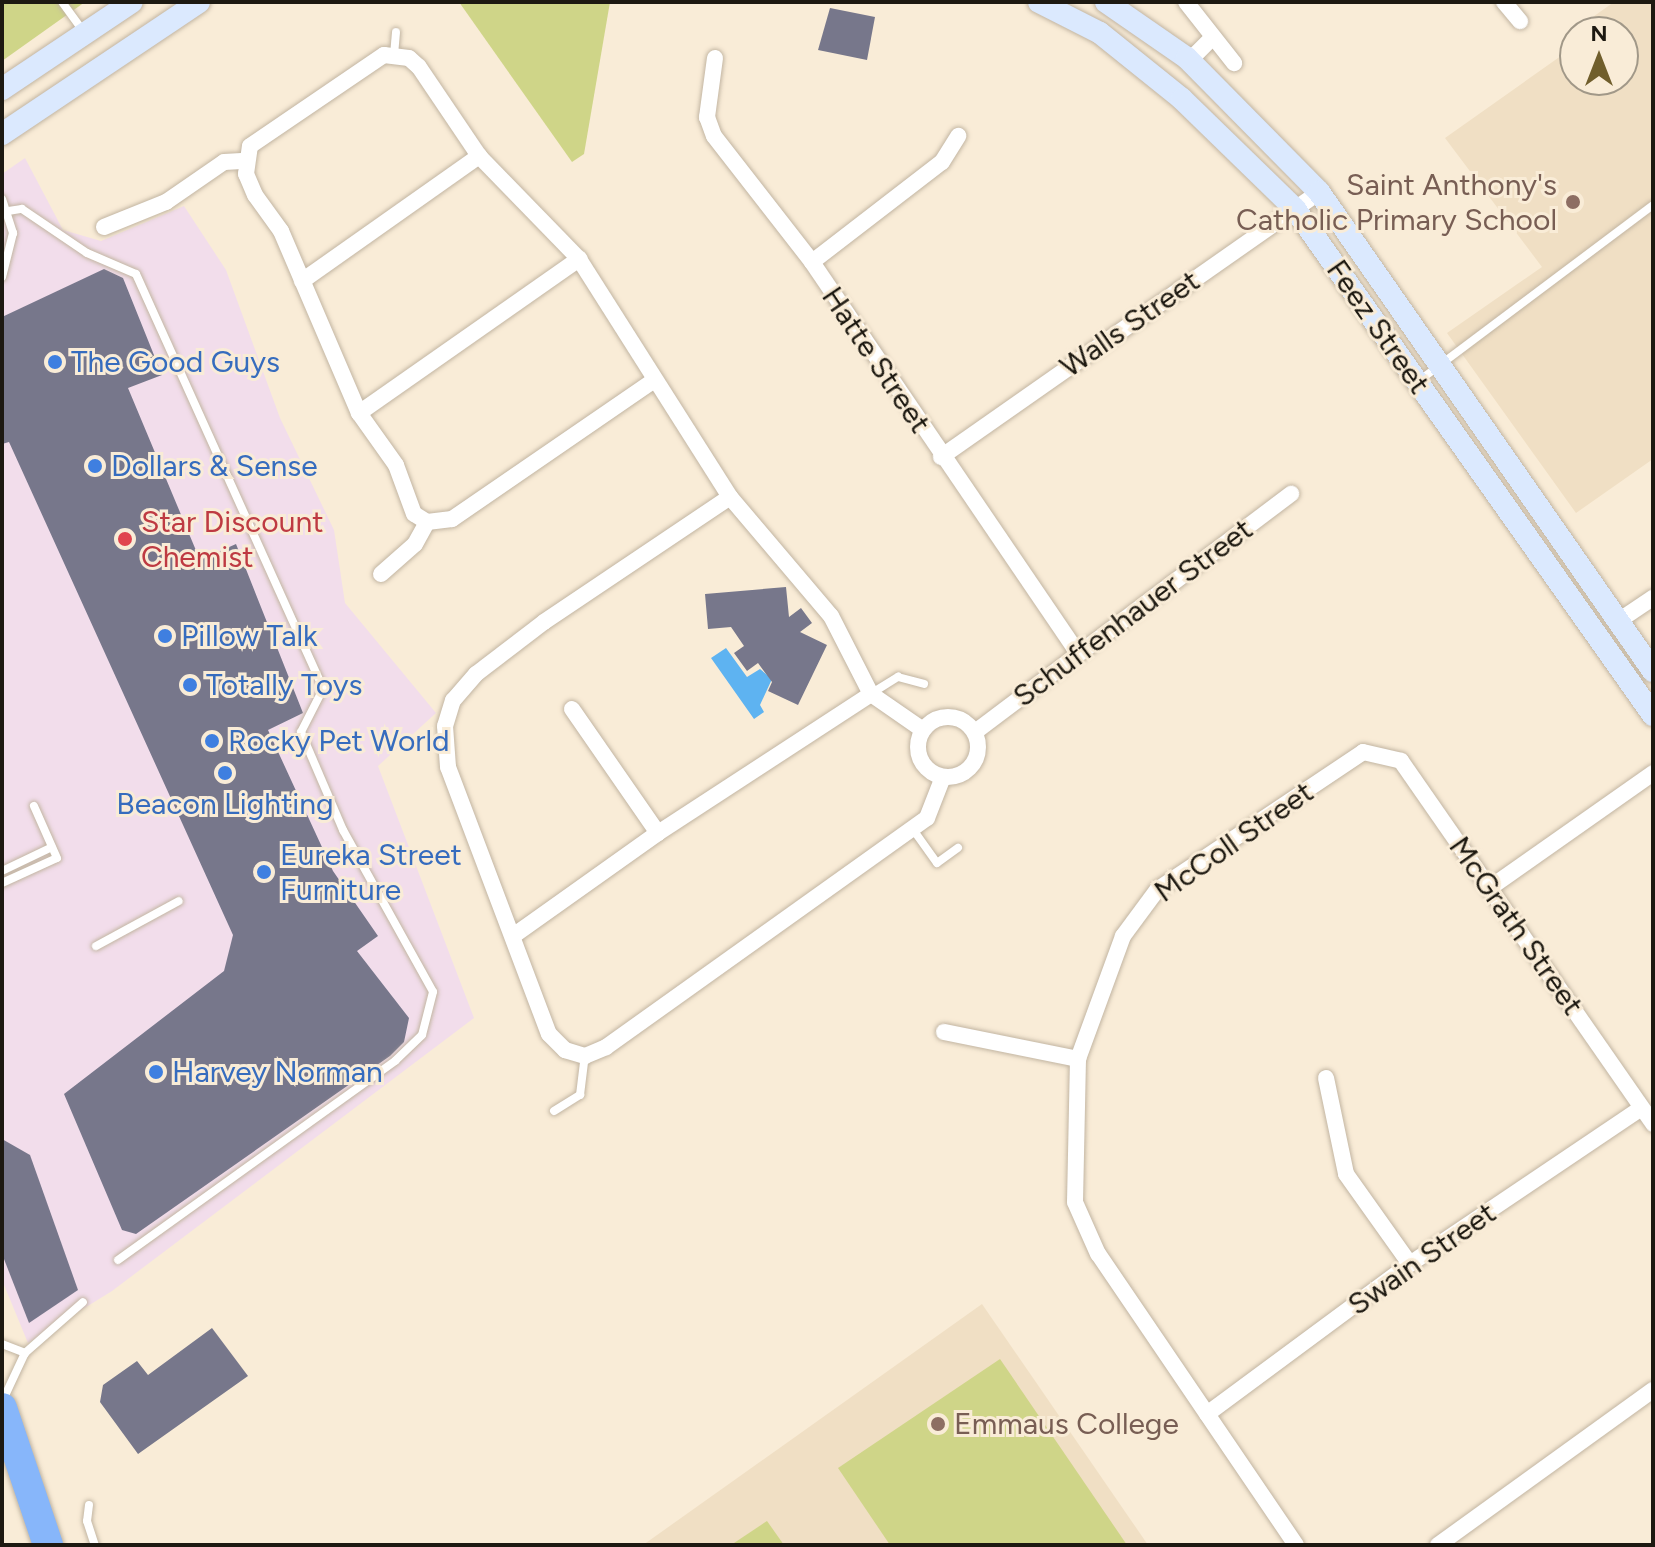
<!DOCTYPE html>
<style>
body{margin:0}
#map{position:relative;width:1655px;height:1547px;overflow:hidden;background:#f9ecd7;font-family:Figtree,sans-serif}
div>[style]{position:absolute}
.commercial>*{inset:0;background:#f2ddeb}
.built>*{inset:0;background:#f0dfc4}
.green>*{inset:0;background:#cfd588}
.water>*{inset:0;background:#5eb3f1}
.building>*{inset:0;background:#77778b}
.roads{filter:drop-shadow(0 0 2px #c2b5a2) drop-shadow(0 0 2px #c2b5a2)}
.lane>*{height:8px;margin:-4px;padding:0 4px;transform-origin:4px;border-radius:4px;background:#fff}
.street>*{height:16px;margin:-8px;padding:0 8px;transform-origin:8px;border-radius:8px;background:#fff}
.street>.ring{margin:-8px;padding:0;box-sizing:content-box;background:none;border:16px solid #fff;border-radius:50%}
.secondary>*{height:22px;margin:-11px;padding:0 11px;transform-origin:11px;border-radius:11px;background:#dbe9fe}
.highway>*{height:30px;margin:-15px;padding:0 15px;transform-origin:15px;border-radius:15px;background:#87b6fa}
.dots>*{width:22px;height:22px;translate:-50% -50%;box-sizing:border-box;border:4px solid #f9ecd7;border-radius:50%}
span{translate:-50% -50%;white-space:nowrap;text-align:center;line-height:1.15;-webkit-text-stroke:6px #f9ecd7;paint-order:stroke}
.education-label{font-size:30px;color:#785e54}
.right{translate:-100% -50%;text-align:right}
.left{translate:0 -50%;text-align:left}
.street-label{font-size:30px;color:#1d1911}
.shop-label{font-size:30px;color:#366cbe}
.health-label{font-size:30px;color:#be3a42}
.frame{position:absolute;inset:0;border:4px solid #1d1911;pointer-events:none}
.north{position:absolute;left:1559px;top:16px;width:80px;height:80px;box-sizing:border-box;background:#f9ecd7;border:2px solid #a19888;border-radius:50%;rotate:0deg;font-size:22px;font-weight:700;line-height:32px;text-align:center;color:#1d1911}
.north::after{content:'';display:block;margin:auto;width:28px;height:36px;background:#705e2c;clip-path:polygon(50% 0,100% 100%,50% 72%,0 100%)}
</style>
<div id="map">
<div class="commercial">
<i style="clip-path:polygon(25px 158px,63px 230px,101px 241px,184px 206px,226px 270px,280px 418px,334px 530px,345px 603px,436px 713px,378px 766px,474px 1018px,112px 1291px,28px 1343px,2px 1280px,2px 174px)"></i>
</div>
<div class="built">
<i style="clip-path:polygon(1614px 2px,1653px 2px,1653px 459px,1576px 513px,1447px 333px,1542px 267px,1445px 138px,1575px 46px,1575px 80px,1623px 80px,1623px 32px,1573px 31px)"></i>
<i style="clip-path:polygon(982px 1304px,1148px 1545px,643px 1545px)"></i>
</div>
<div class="green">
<i style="clip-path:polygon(2px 2px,85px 2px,2px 61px)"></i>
<i style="clip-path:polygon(459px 2px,610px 2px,584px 154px,572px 162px)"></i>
<i style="clip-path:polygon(1000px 1359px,1127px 1545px,890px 1545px,838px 1468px)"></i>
<i style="clip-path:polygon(767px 1521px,784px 1545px,731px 1545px)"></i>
</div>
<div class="water">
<i style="clip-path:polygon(726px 648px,747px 677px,760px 669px,772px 679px,760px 705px,764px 712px,754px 719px,711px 658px)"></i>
</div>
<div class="building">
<i style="clip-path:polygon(830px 8px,875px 17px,867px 60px,818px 50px)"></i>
<i style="clip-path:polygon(104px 269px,123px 278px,162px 375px,128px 388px,200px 560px,236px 544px,303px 713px,268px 730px,333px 871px,378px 936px,357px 951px,409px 1018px,404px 1042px,390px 1056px,136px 1234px,122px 1230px,64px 1094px,224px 971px,233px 935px,9px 442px,2px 444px,2px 317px)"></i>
<i style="clip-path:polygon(786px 587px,789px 617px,801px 608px,812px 623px,800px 632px,827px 645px,798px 705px,768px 691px,772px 682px,758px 663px,747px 671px,734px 653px,744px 646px,731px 627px,708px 629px,705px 594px)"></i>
<i style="clip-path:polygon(2px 1139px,30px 1155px,78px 1290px,29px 1323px,2px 1254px)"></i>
<i style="clip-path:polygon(212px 1328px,248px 1376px,138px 1454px,100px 1402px,103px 1385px,137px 1361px,148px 1375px)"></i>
</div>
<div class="roads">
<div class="lane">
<i style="left:62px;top:2px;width:37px;rotate:54deg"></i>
<i style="left:394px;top:55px;width:23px;rotate:-85deg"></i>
<i style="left:2px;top:199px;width:36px;rotate:72deg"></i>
<i style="left:13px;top:233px;width:45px;rotate:104deg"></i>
<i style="left:2px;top:212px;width:20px;rotate:-9deg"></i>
<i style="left:22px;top:209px;width:78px;rotate:34.1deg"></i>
<i style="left:87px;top:253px;width:53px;rotate:23.2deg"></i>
<i style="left:136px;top:274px;width:455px;rotate:65.7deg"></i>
<i style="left:323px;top:689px;width:48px;rotate:117.1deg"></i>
<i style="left:301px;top:732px;width:107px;rotate:66.8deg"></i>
<i style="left:343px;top:830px;width:185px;rotate:60.9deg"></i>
<i style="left:433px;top:992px;width:44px;rotate:104.3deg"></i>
<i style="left:422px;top:1035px;width:37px;rotate:136deg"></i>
<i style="left:395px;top:1061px;width:341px;rotate:144.3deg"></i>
<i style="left:1420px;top:380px;width:291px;rotate:-36.9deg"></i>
<i style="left:872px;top:693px;width:31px;rotate:-32deg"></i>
<i style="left:898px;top:677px;width:27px;rotate:15deg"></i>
<i style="left:912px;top:828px;width:43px;rotate:54.5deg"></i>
<i style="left:937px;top:863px;width:26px;rotate:-36deg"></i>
<i style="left:2px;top:871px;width:55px;rotate:-25.6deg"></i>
<i style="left:2px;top:883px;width:60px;rotate:-24.4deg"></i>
<i style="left:57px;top:858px;width:57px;rotate:-113.9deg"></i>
<i style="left:96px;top:946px;width:94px;rotate:-28.5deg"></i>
<i style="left:554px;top:1111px;width:31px;rotate:-32deg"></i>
<i style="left:580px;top:1095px;width:39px;rotate:-83deg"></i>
<i style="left:2px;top:1344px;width:25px;rotate:21deg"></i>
<i style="left:2px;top:1402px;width:54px;rotate:-64.9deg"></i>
<i style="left:25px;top:1353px;width:77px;rotate:-41.3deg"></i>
<i style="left:89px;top:1505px;width:16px;rotate:97deg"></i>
<i style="left:87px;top:1521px;width:25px;rotate:72deg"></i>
</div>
<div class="street">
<i style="left:1186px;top:2px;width:78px;rotate:51.8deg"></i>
<i style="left:1504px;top:2px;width:25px;rotate:50deg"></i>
<i style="left:715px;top:58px;width:60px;rotate:97.7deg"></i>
<i style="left:707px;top:117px;width:20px;rotate:70deg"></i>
<i style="left:714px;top:136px;width:160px;rotate:52.1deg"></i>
<i style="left:812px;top:262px;width:473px;rotate:55.8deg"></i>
<i style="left:1189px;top:61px;width:34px;rotate:-45deg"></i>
<i style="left:104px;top:227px;width:67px;rotate:-22deg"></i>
<i style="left:166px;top:202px;width:70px;rotate:-34.6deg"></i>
<i style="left:224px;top:162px;width:22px;rotate:-3deg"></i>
<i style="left:812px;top:262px;width:164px;rotate:-37.6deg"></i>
<i style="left:942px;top:162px;width:31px;rotate:-58deg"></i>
<i style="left:302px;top:281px;width:217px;rotate:-35.2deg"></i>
<i style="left:653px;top:381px;width:244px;rotate:145.5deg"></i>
<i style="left:452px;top:519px;width:25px;rotate:173deg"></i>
<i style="left:427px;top:522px;width:15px;rotate:-148deg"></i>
<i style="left:414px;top:514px;width:52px;rotate:-110.2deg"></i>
<i style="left:396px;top:465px;width:64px;rotate:-125.4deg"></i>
<i style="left:359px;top:413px;width:198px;rotate:-113.2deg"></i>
<i style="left:281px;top:231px;width:44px;rotate:-125.8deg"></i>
<i style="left:255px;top:195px;width:23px;rotate:-113deg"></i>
<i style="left:246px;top:174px;width:28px;rotate:-82deg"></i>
<i style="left:250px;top:146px;width:162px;rotate:-34.2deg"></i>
<i style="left:384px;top:55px;width:25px;rotate:7deg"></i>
<i style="left:409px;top:58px;width:13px;rotate:42deg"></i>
<i style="left:419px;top:67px;width:107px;rotate:56deg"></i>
<i style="left:479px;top:156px;width:144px;rotate:45.8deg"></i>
<i style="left:579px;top:259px;width:282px;rotate:57.6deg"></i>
<i style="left:730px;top:497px;width:156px;rotate:49.7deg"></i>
<i style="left:831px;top:616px;width:88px;rotate:62.9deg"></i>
<i style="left:871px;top:694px;width:63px;rotate:34.7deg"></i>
<i style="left:359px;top:413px;width:269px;rotate:-35deg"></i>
<i style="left:941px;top:457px;width:462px;rotate:-35deg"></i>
<i style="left:730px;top:497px;width:224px;rotate:146.1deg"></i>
<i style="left:544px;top:622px;width:86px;rotate:142.6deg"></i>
<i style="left:476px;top:674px;width:35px;rotate:131deg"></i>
<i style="left:453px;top:700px;width:27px;rotate:107deg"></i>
<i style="left:445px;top:726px;width:41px;rotate:85.8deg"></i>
<i style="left:448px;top:767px;width:285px;rotate:69.3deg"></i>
<i style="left:549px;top:1034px;width:23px;rotate:45deg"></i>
<i style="left:565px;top:1050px;width:21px;rotate:17deg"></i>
<i style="left:585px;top:1056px;width:23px;rotate:-23deg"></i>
<i style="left:606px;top:1047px;width:394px;rotate:-35.5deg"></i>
<i style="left:927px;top:818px;width:44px;rotate:-68.7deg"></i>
<i style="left:381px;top:574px;width:45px;rotate:-41.4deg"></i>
<i style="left:415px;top:544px;width:25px;rotate:-61deg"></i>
<i style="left:1620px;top:620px;width:40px;rotate:-34deg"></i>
<i style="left:572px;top:709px;width:151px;rotate:55.3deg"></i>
<i class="ring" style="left:918px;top:717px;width:44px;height:44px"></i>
<i style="left:975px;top:732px;width:396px;rotate:-37deg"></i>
<i style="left:1491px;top:887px;width:198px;rotate:-35.1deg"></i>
<i style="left:513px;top:936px;width:178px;rotate:-35.4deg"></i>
<i style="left:658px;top:833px;width:254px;rotate:-33.1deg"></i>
<i style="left:944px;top:1032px;width:137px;rotate:11.4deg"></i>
<i style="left:1326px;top:1078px;width:98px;rotate:78.2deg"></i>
<i style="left:1346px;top:1174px;width:110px;rotate:54.6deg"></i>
<i style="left:1207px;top:1414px;width:252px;rotate:-36.5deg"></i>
<i style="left:1410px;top:1264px;width:279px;rotate:-34deg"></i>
<i style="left:1296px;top:1545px;width:352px;rotate:-124.2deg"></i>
<i style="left:1098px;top:1254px;width:57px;rotate:-113.9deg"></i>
<i style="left:1075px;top:1202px;width:143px;rotate:-88.8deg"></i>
<i style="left:1078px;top:1059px;width:131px;rotate:-69.9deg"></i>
<i style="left:1123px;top:936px;width:57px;rotate:-53.5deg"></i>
<i style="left:1157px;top:890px;width:248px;rotate:-33.8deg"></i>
<i style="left:1363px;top:752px;width:39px;rotate:13deg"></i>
<i style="left:1401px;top:761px;width:442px;rotate:55.2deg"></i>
<i style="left:1438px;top:1545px;width:265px;rotate:-35.8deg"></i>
</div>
<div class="secondary">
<i style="left:1039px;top:2px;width:68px;rotate:26.9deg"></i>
<i style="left:1100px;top:33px;width:105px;rotate:38.8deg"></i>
<i style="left:1182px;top:99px;width:158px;rotate:44.2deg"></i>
<i style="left:1295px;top:209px;width:620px;rotate:54.72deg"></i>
<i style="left:1106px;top:2px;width:98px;rotate:34.7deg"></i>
<i style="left:1187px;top:58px;width:188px;rotate:45.4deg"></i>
<i style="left:1319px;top:192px;width:584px;rotate:55.11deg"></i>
<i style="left:2px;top:89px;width:156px;rotate:-33.8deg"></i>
<i style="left:2px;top:134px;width:237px;rotate:-33.8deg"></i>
</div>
<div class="highway">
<i style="left:2px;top:1408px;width:145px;rotate:71.4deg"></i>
</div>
</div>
<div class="dots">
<i style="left:1573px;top:202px;background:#8d6e63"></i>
<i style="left:55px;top:362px;background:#3f7fe0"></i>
<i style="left:95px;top:466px;background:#3f7fe0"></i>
<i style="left:125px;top:539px;background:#e0444e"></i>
<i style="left:165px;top:636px;background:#3f7fe0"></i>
<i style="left:190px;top:685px;background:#3f7fe0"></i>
<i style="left:212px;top:741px;background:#3f7fe0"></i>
<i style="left:225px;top:773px;background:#3f7fe0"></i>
<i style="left:264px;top:872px;background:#3f7fe0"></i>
<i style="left:156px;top:1072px;background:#3f7fe0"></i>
<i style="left:938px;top:1424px;background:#8d6e63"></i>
</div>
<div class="education-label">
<span class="right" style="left:1557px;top:202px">Saint Anthony's<br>Catholic Primary School</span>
<span class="left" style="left:954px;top:1424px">Emmaus College</span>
</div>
<div class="street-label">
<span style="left:1130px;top:324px;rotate:-35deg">Walls Street</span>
<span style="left:1378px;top:327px;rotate:55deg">Feez Street</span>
<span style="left:876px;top:360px;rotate:56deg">Hatte Street</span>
<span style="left:1133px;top:613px;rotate:-37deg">Schuffenhauer Street</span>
<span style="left:1234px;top:842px;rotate:-35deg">McColl Street</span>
<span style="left:1516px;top:926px;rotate:55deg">McGrath Street</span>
<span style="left:1422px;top:1259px;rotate:-35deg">Swain Street</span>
</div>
<div class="shop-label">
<span class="left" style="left:71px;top:362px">The Good Guys</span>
<span class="left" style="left:111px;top:466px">Dollars &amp; Sense</span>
<span class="left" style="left:181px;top:636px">Pillow Talk</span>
<span class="left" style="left:206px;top:685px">Totally Toys</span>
<span class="left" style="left:228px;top:741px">Rocky Pet World</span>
<span style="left:225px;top:804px">Beacon Lighting</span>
<span class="left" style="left:280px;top:872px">Eureka Street<br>Furniture</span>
<span class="left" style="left:172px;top:1072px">Harvey Norman</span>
</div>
<div class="health-label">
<span class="left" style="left:141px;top:539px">Star Discount<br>Chemist</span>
</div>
<div class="frame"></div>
<div class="north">N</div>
</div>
